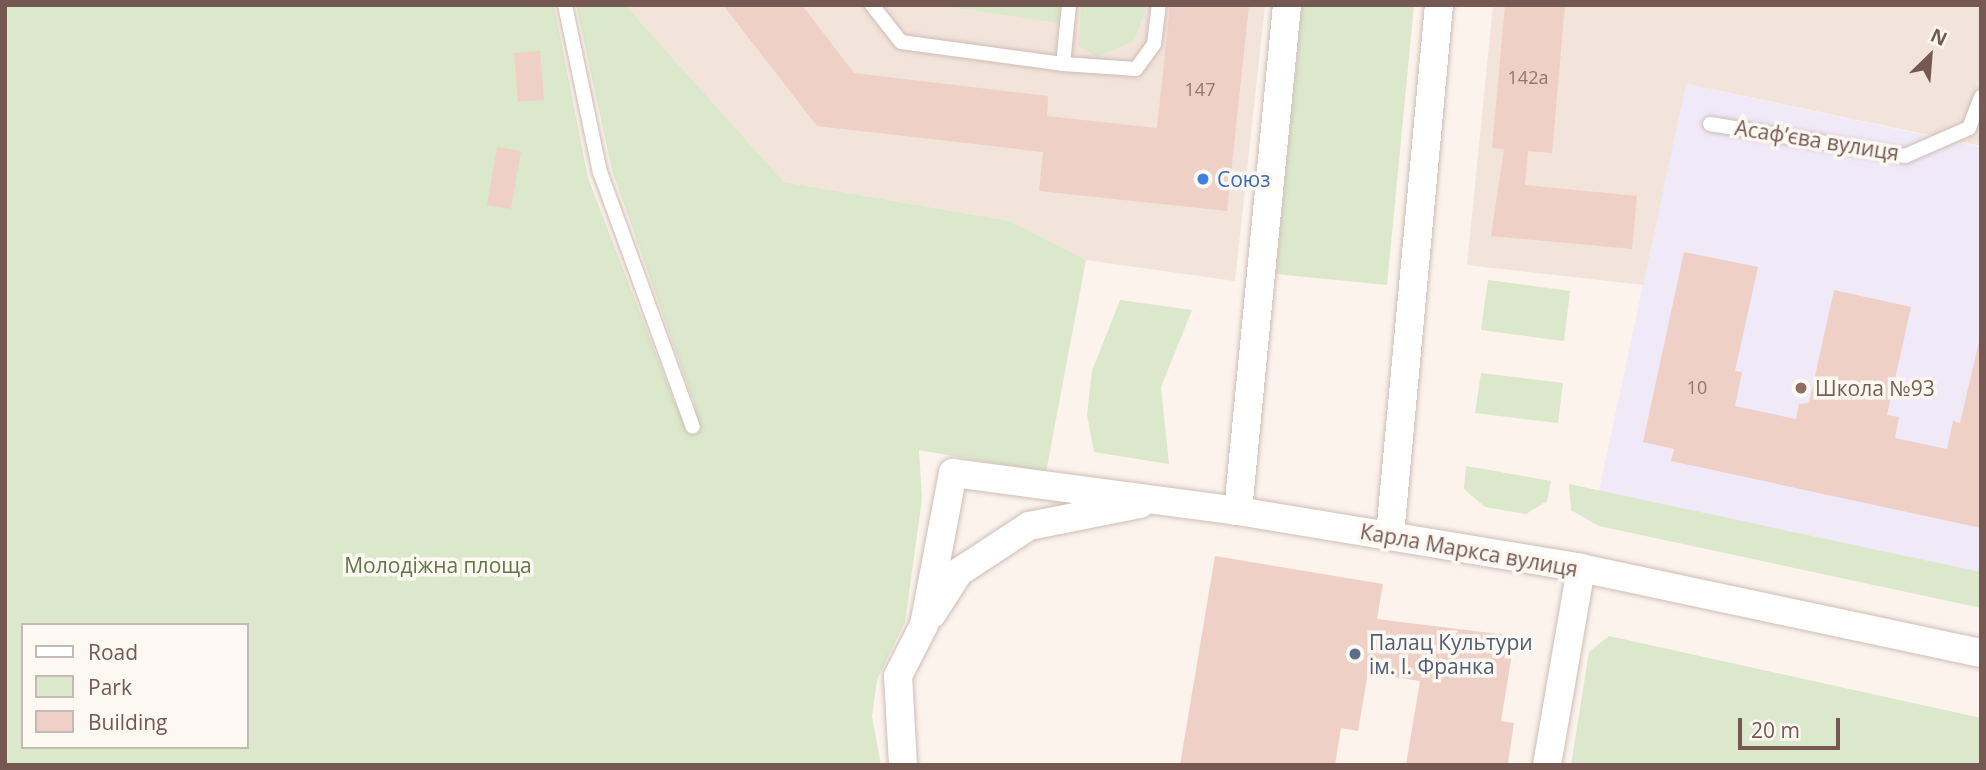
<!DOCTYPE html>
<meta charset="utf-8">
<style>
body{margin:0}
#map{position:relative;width:1986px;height:770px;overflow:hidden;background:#fbf3ec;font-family:"Open Sans",sans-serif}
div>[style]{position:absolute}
.residential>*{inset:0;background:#f2e4db}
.education>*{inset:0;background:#f0e9f8}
.green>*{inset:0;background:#dbe8cb}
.building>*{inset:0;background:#eed0c7}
.roads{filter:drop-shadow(0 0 2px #cfbcb5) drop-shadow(0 0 2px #cfbcb5)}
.lane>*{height:14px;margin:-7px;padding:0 7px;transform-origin:7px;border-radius:7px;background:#fff}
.street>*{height:28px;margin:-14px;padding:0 14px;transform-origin:14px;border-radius:14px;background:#fff}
.dots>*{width:19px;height:19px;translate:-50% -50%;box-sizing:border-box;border:4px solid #fef8f3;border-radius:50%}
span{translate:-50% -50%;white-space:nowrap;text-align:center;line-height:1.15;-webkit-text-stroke:7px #fef8f3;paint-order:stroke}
.number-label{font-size:18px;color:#92766e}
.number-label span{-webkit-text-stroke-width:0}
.street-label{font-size:21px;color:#745851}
.shop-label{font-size:21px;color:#366cbe}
.left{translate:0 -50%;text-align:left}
.education-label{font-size:21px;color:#785e54}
.park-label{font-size:21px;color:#5f784a}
.service-label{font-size:21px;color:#4e5e75}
.frame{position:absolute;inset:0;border:7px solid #745851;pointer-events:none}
.legend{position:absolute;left:21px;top:623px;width:228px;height:126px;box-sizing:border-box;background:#fef8f3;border:2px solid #c7b8b2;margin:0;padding:9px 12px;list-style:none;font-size:21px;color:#745851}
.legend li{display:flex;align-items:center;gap:14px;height:35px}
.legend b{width:35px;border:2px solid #c7b8b2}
.north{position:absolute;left:1895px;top:21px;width:70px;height:70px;-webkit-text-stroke:5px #fef8f3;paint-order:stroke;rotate:25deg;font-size:19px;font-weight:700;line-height:28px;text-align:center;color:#745851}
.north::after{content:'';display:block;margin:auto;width:24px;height:32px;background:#745851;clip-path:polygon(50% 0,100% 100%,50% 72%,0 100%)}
.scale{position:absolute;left:1738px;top:718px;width:102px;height:32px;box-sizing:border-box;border:4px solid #745851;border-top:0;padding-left:9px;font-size:21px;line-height:24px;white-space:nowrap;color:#745851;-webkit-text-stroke:5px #fef8f3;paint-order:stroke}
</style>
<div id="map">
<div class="residential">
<i style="clip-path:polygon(625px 5px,935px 5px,1059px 22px,1061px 5px,1265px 5px,1235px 281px,1086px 260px,1010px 221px,784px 182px)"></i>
<i style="clip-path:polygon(1493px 5px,1981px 5px,1981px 146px,1687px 84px,1644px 285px,1467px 265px)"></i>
</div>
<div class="education">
<i style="clip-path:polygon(1686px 84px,1981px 147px,1981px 572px,1599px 491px)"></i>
</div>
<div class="green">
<i style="clip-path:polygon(evenodd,5px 5px,554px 5px,588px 178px,676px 406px,696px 409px,612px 170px,576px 5px,625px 5px,784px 182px,1010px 221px,1086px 260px,1046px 472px,919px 450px,922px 499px,905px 622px,877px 680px,872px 717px,881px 765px,5px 765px,5px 5px,23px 625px,247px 625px,247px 747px,23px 747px,23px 625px)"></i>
<i style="clip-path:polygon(935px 5px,1061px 5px,1059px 23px)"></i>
<i style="clip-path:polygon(1081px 5px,1147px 5px,1134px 41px,1097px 57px,1079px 46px)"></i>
<i style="clip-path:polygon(1302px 5px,1414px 5px,1387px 285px,1276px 274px)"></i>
<i style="clip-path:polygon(1488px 280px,1570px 291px,1564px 341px,1481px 330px)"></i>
<i style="clip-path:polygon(1120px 300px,1192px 310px,1161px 387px,1169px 464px,1094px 452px,1087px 415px,1092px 371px)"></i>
<i style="clip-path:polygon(1481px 373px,1563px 383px,1558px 423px,1475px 413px)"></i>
<i style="clip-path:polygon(1466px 466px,1551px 481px,1547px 501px,1526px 514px,1485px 507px,1464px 489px)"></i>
<i style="clip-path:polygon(1569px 484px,1981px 572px,1981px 608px,1599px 526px,1571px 510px)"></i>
<i style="clip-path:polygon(1609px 636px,1981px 718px,1981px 765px,1571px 765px,1589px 652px)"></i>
</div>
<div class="building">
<i style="clip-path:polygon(723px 5px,802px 5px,854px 73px,1048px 96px,1047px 116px,1157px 128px,1170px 5px,1249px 5px,1227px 211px,1039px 191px,1043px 152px,817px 126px)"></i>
<i style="clip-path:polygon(1505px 5px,1565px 5px,1552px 153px,1528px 151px,1525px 185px,1637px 196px,1632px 249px,1491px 236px,1504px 149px,1492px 148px)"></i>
<i style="clip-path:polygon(540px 51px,544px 100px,518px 102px,514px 53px)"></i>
<i style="clip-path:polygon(497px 147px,521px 151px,511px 209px,487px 205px)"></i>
<i style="clip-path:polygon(1684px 252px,1758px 267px,1735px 371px,1742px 372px,1735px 406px,1796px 419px,1799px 404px,1809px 403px,1834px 290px,1911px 307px,1887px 415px,1899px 417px,1895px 438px,1947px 449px,1953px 421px,1960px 423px,1981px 333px,1981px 528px,1671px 461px,1674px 449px,1643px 442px)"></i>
<i style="clip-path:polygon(1215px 556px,1383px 584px,1377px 619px,1515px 636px,1501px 721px,1514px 723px,1508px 763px,1406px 765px,1420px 681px,1368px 673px,1358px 731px,1341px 728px,1335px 765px,1180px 765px)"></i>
</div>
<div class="roads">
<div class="lane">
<i style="left:565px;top:5px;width:171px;rotate:78.2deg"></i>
<i style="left:600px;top:172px;width:271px;rotate:70deg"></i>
<i style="left:872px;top:5px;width:47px;rotate:51.9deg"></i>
<i style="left:901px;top:42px;width:163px;rotate:7.7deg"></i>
<i style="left:1069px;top:5px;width:59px;rotate:95.8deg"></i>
<i style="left:1063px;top:64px;width:73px;rotate:3.9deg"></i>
<i style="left:1136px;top:69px;width:31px;rotate:-54deg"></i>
<i style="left:1154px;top:44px;width:39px;rotate:-83deg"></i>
<i style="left:1710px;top:124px;width:198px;rotate:9.3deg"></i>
<i style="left:1905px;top:156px;width:70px;rotate:-23.6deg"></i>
<i style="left:1969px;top:128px;width:33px;rotate:-69deg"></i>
</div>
<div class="street">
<i style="left:1238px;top:511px;width:508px;rotate:-84.47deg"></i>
<i style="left:1390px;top:535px;width:532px;rotate:-84.72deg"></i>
<i style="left:932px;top:614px;width:50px;rotate:-57.3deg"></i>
<i style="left:959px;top:572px;width:84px;rotate:-33.3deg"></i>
<i style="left:1029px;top:526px;width:113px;rotate:-11.2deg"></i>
<i style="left:903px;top:765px;width:89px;rotate:-93.2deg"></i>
<i style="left:898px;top:676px;width:57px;rotate:-63deg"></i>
<i style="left:924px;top:625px;width:155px;rotate:-79.2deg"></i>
<i style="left:953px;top:473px;width:288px;rotate:7.6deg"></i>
<i style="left:1238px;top:511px;width:348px;rotate:9.4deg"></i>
<i style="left:1581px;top:568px;width:409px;rotate:12deg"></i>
<i style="left:1547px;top:765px;width:200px;rotate:-80.2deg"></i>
</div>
</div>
<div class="dots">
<i style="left:1203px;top:179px;background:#3f7fe0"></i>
<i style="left:1801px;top:388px;background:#8d6e63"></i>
<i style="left:1355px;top:654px;background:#5c6f8a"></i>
</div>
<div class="number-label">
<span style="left:1528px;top:77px">142а</span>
<span style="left:1200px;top:89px">147</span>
<span style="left:1697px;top:387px">10</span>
</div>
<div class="street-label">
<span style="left:1817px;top:140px;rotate:9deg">Асаф’єва вулиця</span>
<span style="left:1469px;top:550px;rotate:10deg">Карла Маркса вулиця</span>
</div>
<div class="shop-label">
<span class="left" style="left:1217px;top:179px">Союз</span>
</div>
<div class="education-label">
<span class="left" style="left:1815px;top:388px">Школа №93</span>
</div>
<div class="park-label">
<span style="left:438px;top:565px">Молодіжна площа</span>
</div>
<div class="service-label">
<span class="left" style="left:1369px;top:654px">Палац Культури<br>ім. І. Франка</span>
</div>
<div class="frame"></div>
<ul class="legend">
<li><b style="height:9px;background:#fff"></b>Road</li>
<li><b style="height:19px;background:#dbe8cb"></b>Park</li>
<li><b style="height:19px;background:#eed0c7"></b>Building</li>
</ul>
<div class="north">N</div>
<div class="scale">20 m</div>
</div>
